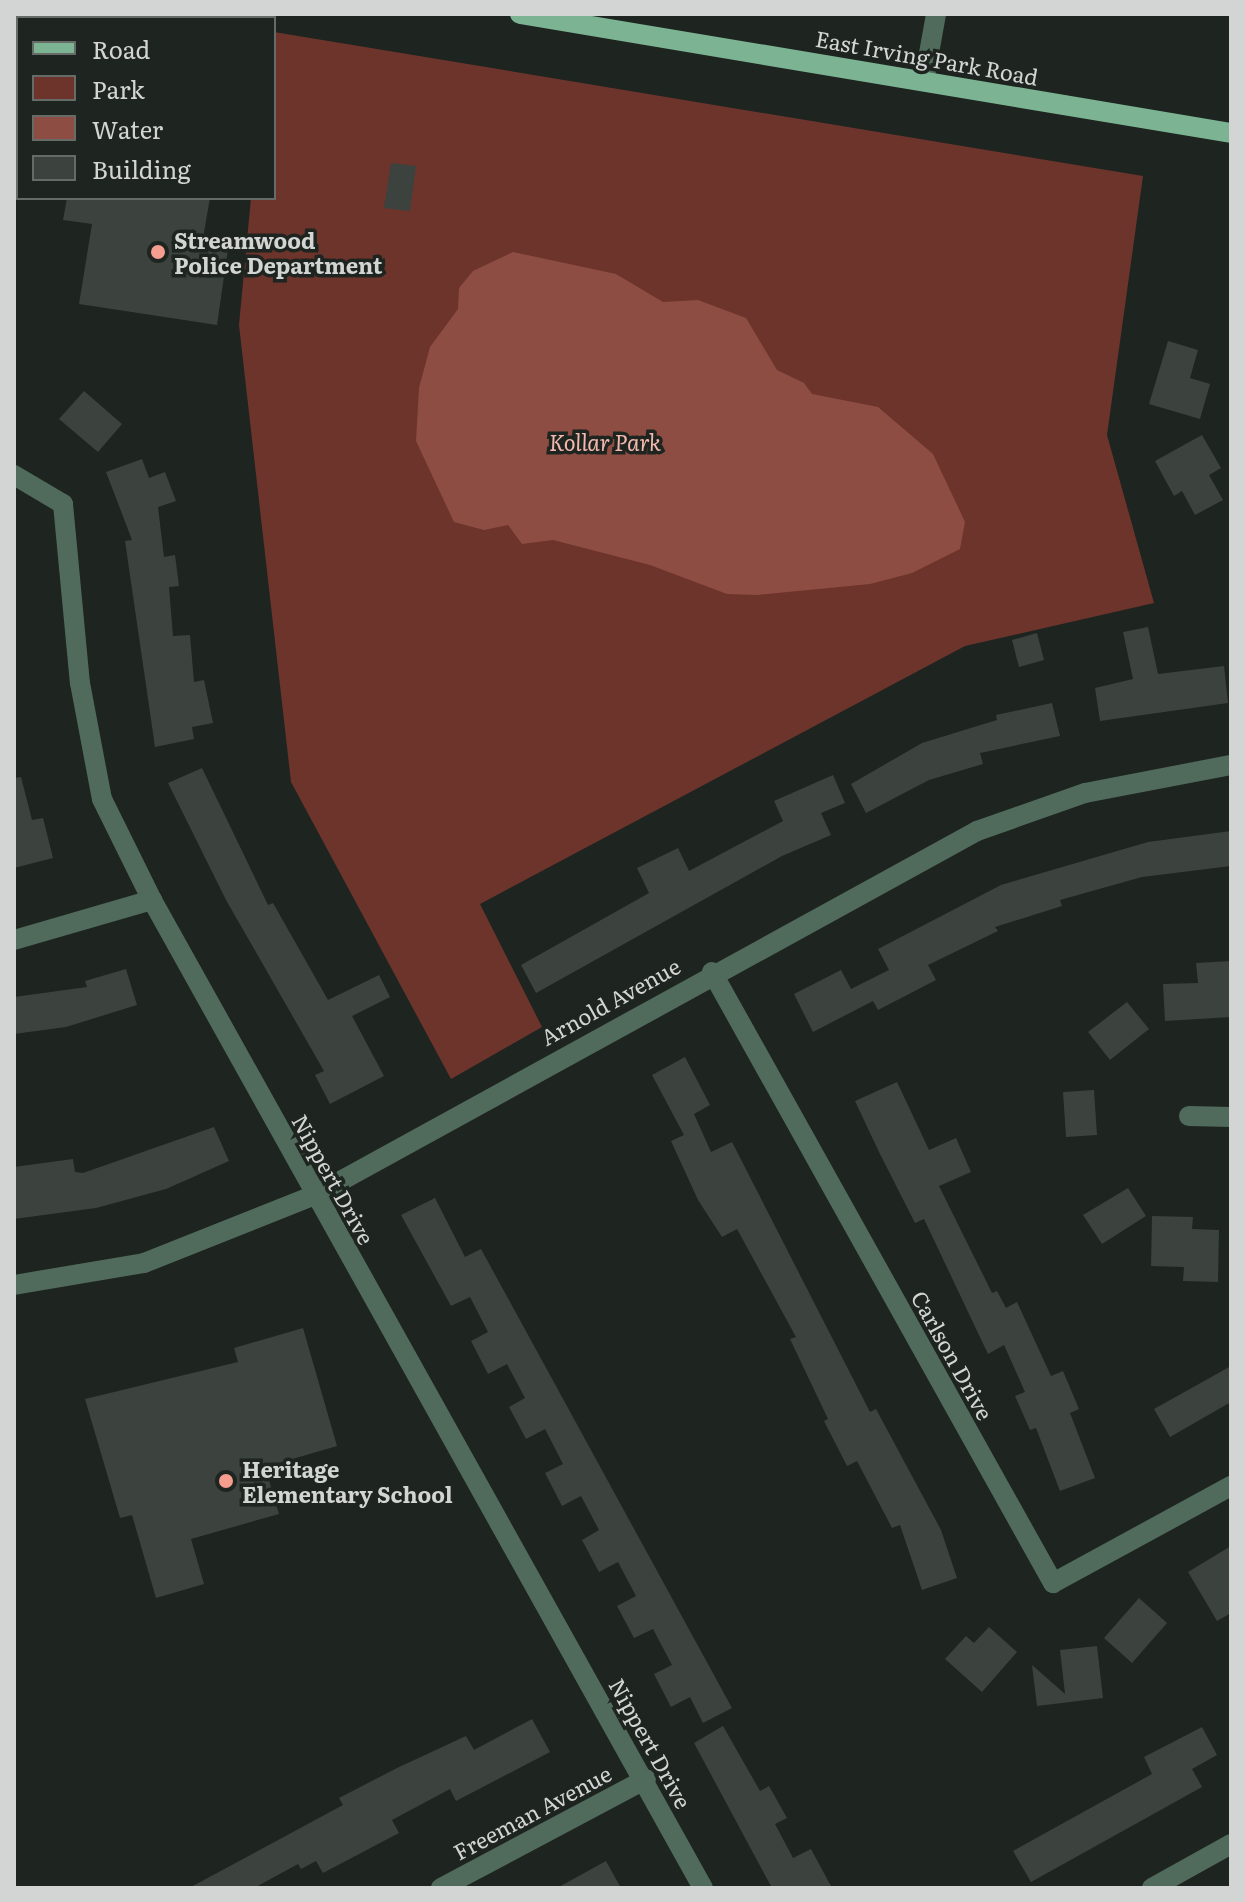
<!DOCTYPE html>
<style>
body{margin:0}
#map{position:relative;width:1245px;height:1902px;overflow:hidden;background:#1e2420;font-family:Literata,serif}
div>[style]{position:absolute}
.green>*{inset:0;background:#6d342c}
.water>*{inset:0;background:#8e4d43}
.building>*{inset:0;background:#3c423e}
.minor>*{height:20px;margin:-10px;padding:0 10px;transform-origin:10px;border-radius:10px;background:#506b5b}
.major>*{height:20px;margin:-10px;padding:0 10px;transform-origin:10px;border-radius:10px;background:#7cb493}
.dots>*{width:22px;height:22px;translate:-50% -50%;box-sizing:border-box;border:4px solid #1e2420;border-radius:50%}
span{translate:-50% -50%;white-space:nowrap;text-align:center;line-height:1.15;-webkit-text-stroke:7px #1e2420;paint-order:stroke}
.street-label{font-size:22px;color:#d2d5d3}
.poi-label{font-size:22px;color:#d2d5d3;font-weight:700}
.left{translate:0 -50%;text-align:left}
.park-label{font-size:22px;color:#f4b8ae;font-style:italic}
.frame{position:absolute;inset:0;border:16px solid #d2d5d3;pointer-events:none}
.legend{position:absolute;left:16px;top:16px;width:260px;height:184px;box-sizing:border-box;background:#1e2420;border:2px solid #666b68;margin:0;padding:10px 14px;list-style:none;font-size:24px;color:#d2d5d3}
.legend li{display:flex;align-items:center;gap:16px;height:40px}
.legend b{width:40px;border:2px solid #666b68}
</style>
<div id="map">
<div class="green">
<i style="clip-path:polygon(274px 32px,1143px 176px,1107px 435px,1154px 603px,965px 646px,480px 904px,542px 1027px,451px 1079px,291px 782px,239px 325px,251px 198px,274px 198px)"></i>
</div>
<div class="water">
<i style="clip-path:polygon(513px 252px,616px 274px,663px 302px,698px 300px,746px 318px,777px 370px,804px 383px,812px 394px,878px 407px,933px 454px,965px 522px,960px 549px,912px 573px,870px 584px,756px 595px,727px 594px,650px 565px,553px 540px,522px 544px,508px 525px,484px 530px,454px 522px,416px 441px,419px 388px,430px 347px,458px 309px,459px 288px,473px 271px)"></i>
</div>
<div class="building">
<i style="clip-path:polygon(391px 163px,416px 166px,410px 211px,384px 208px)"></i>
<i style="clip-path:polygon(67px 198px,210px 198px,203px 238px,229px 242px,217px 325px,79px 304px,92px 224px,63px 220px)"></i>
<i style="clip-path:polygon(1168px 341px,1198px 350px,1190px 378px,1210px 384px,1200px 419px,1149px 404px)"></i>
<i style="clip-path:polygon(84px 391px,122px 424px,98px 452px,59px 419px)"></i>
<i style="clip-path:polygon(1202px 435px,1221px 468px,1209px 475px,1223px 500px,1195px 515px,1182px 491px,1174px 496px,1155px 461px)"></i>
<i style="clip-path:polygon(142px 459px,149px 478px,165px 472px,176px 501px,158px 507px,164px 557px,175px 555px,179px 586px,169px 587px,173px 636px,190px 635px,194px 682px,204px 680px,213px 723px,192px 727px,194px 739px,155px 747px,125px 541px,132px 540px,106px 472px)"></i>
<i style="clip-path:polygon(1148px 627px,1158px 674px,1224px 666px,1228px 703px,1100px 721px,1095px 688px,1133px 679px,1123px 632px)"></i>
<i style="clip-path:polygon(1037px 633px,1044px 660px,1019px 667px,1012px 640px)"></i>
<i style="clip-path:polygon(1052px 703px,1060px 736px,980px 753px,983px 764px,929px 780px,866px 813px,851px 784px,922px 743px,997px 720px,996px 715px)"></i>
<i style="clip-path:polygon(202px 768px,268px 905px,273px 903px,328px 1000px,379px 975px,390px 997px,352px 1016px,384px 1076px,330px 1104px,315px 1075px,324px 1071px,226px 900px,168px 783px)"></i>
<i style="clip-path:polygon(833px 775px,845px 803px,821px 813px,831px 835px,782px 856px,536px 993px,521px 965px,649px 893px,637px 868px,678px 848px,689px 871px,783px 821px,774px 801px)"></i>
<i style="clip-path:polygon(21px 777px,32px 820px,43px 818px,53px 858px,14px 868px,14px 778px)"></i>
<i style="clip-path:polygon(1231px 831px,1231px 866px,1142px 877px,1060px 900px,1062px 906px,995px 927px,998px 931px,928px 965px,936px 980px,878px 1010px,873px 1001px,813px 1032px,794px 994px,841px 970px,851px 989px,889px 970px,878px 949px,1001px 885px,1148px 842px)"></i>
<i style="clip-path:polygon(1231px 961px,1231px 1017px,1165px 1021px,1163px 984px,1198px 983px,1196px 963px)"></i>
<i style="clip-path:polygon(126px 969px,137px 1005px,66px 1027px,14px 1034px,14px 997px,87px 987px,85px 981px)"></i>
<i style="clip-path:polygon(1127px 1002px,1149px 1029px,1110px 1060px,1088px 1032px)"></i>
<i style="clip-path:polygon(685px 1057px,710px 1105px,694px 1114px,711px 1152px,732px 1142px,870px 1412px,876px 1409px,941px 1530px,957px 1578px,922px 1590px,900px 1525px,892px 1528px,857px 1461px,847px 1466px,824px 1421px,828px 1419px,790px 1339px,796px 1337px,737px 1229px,722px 1237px,698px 1200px,671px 1141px,684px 1135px,652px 1075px)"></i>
<i style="clip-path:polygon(897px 1082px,929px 1150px,956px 1138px,971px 1172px,939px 1186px,992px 1293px,997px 1291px,1006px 1308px,1017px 1302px,1051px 1376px,1063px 1371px,1079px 1409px,1070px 1413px,1095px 1478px,1060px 1491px,1036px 1428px,1030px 1430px,1015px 1396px,1025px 1392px,1004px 1345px,988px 1354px,924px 1219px,915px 1223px,879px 1152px,855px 1101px)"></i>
<i style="clip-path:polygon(1094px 1090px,1097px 1135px,1066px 1137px,1063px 1092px)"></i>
<i style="clip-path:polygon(214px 1127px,229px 1161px,166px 1189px,96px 1208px,14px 1219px,14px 1167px,73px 1159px,75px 1172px,83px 1173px)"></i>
<i style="clip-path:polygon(1128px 1188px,1146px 1216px,1102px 1244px,1083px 1215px)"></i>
<i style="clip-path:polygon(435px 1198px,465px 1257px,481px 1249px,732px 1708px,703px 1723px,690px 1697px,671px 1707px,654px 1674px,672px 1665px,653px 1629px,634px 1638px,617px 1606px,636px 1596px,618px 1562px,599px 1572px,582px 1540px,599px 1530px,581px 1496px,562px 1506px,545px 1473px,563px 1464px,545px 1429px,526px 1439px,509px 1407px,525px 1398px,507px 1364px,488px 1374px,471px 1341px,488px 1332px,470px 1297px,451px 1306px,401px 1215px)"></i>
<i style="clip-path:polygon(1152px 1216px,1193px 1217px,1192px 1229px,1219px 1230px,1218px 1282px,1183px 1281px,1184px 1267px,1151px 1266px)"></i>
<i style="clip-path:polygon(303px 1328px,337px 1446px,265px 1467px,279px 1514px,191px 1539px,204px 1584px,156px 1598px,132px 1515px,120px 1518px,85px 1399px,238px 1362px,234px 1348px)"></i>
<i style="clip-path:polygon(1231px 1366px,1231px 1402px,1170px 1437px,1154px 1409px)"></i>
<i style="clip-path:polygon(1231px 1546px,1231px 1613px,1217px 1621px,1188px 1572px)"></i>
<i style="clip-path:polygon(1139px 1598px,1167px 1623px,1132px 1663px,1104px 1638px)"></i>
<i style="clip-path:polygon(989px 1627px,1017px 1652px,982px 1692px,945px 1659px,966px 1636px,974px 1643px)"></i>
<i style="clip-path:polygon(1097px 1646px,1103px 1698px,1037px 1706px,1032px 1665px,1065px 1694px,1060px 1650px)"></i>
<i style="clip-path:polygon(532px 1719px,550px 1752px,456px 1801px,450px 1789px,392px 1820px,399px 1833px,323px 1873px,316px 1861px,301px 1869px,298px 1864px,254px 1888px,189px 1888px,343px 1805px,339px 1798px,397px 1768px,466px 1736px,474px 1750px)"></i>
<i style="clip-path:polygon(723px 1726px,760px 1791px,769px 1786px,787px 1818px,775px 1824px,793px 1858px,811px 1849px,832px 1888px,772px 1888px,694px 1743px)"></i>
<i style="clip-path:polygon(1202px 1727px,1217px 1755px,1192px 1769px,1202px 1787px,1031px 1882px,1013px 1851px,1152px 1774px,1144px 1757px)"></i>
<i style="clip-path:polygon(606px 1861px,621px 1888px,557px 1888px)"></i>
</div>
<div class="minor">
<i style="left:924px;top:81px;width:68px;rotate:-79.8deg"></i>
<i style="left:14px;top:475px;width:57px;rotate:30.6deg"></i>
<i style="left:63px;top:504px;width:180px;rotate:84.6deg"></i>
<i style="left:80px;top:683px;width:118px;rotate:79.3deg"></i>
<i style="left:102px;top:799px;width:113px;rotate:63.7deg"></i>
<i style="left:152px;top:900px;width:1131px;rotate:60.85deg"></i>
<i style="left:14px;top:940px;width:144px;rotate:-16.2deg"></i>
<i style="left:712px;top:972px;width:700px;rotate:60.83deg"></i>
<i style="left:1053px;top:1583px;width:203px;rotate:-28.6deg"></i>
<i style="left:1189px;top:1116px;width:42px;rotate:1.4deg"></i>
<i style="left:14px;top:1285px;width:132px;rotate:-9.6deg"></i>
<i style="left:144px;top:1263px;width:184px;rotate:-21.7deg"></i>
<i style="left:315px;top:1195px;width:755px;rotate:-28.8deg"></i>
<i style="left:977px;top:831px;width:114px;rotate:-19.4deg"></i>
<i style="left:1085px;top:793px;width:149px;rotate:-10.9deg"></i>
<i style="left:441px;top:1888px;width:232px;rotate:-28deg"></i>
<i style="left:1152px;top:1888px;width:90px;rotate:-29.1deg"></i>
</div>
<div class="major">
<i style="left:520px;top:14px;width:721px;rotate:9.5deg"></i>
</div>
<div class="dots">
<i style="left:158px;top:252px;background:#f59d8f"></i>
<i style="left:226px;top:1481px;background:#f59d8f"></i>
</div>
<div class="street-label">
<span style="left:927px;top:57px;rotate:10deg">East Irving Park Road</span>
<span style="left:610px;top:1001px;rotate:-29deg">Arnold Avenue</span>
<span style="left:334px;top:1179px;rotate:61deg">Nippert Drive</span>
<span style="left:953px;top:1355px;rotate:61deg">Carlson Drive</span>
<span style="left:651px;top:1743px;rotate:61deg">Nippert Drive</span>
<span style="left:532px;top:1812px;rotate:-28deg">Freeman Avenue</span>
</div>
<div class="poi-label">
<span class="left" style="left:174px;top:252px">Streamwood<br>Police Department</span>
<span class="left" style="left:242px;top:1481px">Heritage<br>Elementary School</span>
</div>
<div class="park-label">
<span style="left:605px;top:442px">Kollar Park</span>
</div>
<div class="frame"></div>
<ul class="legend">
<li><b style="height:10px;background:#7cb493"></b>Road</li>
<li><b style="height:22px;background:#6d342c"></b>Park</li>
<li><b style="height:22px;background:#8e4d43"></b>Water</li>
<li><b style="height:22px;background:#3c423e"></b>Building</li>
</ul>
</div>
